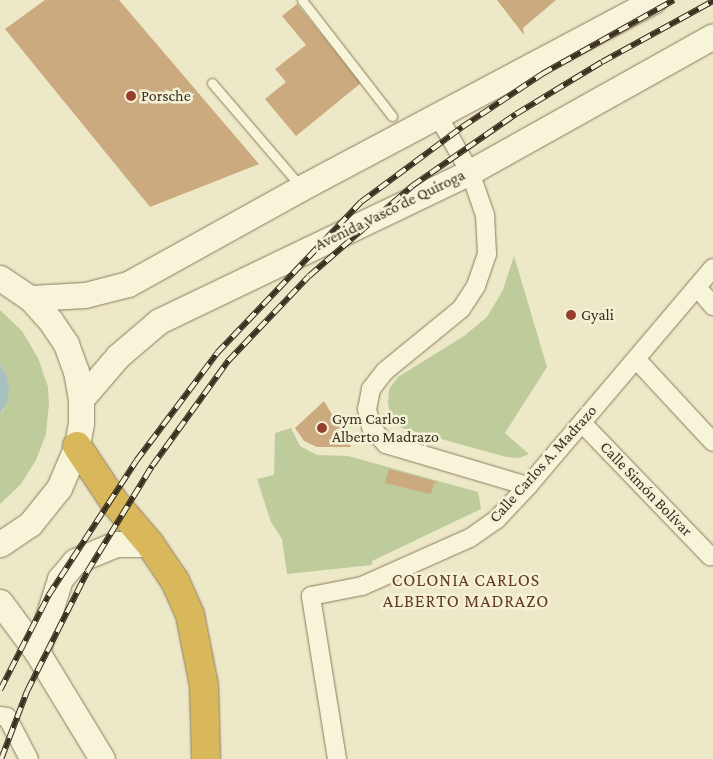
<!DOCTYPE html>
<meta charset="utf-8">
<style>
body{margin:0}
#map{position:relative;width:713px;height:759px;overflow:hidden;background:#ede8c7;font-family:"Crimson Pro",serif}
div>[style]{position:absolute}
.green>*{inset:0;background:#becb9b}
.water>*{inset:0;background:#a8c1be}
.building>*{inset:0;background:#caaa7e}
.roads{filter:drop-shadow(0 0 1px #897b5d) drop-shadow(0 0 1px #897b5d)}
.lane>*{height:9px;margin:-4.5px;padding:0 4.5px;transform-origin:4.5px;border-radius:4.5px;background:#f8f4da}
.street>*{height:18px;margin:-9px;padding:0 9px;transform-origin:9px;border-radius:9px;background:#f8f4da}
.secondary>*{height:25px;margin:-12.5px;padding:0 12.5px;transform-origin:12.5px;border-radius:12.5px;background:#f8f4da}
.highway>*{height:28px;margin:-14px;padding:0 14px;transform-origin:14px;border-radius:14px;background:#d9b75b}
.rail>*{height:5.5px;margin-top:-2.75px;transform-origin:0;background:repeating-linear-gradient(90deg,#f5f1d6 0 11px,#393020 0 22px);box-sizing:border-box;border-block:1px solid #393020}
.dots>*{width:14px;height:14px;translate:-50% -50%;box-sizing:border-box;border:2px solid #f5f1d6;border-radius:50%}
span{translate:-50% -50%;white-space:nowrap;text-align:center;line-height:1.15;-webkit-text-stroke:5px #f5f1d6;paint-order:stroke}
.poi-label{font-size:16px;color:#393020}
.left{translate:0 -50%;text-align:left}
.street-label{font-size:16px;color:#393020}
.neighbourhood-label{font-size:18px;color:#653a21;letter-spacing:1px}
</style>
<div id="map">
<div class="green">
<i style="clip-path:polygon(514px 256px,547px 367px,505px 433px,529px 454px,519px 458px,506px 457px,402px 428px,391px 417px,388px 404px,389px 389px,398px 377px,464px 336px,487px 317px,503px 290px)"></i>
<i style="clip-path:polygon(0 310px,22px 331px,38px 358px,48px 387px,49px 403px,46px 434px,36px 460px,21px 484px,0 504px,0 414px,3px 410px,7px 377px,0 364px)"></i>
<i style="clip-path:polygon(291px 428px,300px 446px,317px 455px,348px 456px,478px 492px,481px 509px,372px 561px,372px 565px,287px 574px,282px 539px,271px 522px,257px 479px,274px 475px,275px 433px)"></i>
</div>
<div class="water">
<i style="clip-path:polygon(0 364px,7px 377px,9px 388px,8px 400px,0 414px)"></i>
</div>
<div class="building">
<i style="clip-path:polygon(45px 0,119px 0,259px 164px,150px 207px,5px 29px)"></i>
<i style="clip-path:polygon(497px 0,556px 0,523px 28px,524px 35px)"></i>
<i style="clip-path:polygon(297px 4px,361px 83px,296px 136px,265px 99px,286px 82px,275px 69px,306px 45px,282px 16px)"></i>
<i style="clip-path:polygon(324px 401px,351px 447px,317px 447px,304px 441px,295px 428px)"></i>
<i style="clip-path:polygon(389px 469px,437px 482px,437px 484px,434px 483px,431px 494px,385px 483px)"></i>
</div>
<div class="roads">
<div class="lane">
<i style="left:302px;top:0;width:147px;rotate:52.2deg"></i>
<i style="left:212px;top:83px;width:137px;rotate:49.4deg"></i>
</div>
<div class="street">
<i style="left:438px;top:116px;width:64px;rotate:60.3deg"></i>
<i style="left:470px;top:172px;width:46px;rotate:70.8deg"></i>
<i style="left:485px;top:215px;width:39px;rotate:87deg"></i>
<i style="left:487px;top:254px;width:34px;rotate:109deg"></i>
<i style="left:476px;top:286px;width:27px;rotate:123deg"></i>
<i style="left:461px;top:309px;width:98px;rotate:140.8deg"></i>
<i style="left:385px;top:371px;width:23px;rotate:128deg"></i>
<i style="left:371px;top:389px;width:20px;rotate:101deg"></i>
<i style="left:367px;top:409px;width:18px;rotate:77deg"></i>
<i style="left:371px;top:427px;width:23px;rotate:49deg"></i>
<i style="left:386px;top:444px;width:148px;rotate:16.5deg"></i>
<i style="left:697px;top:287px;width:25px;rotate:50deg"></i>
<i style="left:636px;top:359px;width:113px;rotate:47.1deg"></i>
<i style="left:582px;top:423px;width:185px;rotate:46.1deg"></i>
<i style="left:0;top:716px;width:7px;rotate:8deg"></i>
<i style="left:7px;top:717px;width:47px;rotate:62.4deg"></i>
<i style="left:337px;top:759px;width:165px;rotate:-99.1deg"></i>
<i style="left:311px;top:596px;width:52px;rotate:-11.1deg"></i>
<i style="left:362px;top:586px;width:118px;rotate:-24deg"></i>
<i style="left:470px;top:538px;width:32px;rotate:-35deg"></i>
<i style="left:496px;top:520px;width:47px;rotate:-46.7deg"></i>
<i style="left:528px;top:486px;width:286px;rotate:-49.7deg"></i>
</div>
<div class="secondary">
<i style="left:0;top:278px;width:36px;rotate:34deg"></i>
<i style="left:30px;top:298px;width:30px;rotate:48deg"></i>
<i style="left:50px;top:320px;width:29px;rotate:56deg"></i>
<i style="left:66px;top:344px;width:29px;rotate:70deg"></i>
<i style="left:76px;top:371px;width:28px;rotate:80deg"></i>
<i style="left:81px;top:399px;width:24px;rotate:90deg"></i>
<i style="left:81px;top:423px;width:23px;rotate:100deg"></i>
<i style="left:77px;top:446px;width:46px;rotate:113.2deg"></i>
<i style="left:59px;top:488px;width:46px;rotate:128.9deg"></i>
<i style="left:30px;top:524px;width:36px;rotate:146deg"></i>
<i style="left:30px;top:298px;width:55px;rotate:-3.1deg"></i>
<i style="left:85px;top:295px;width:44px;rotate:-14.3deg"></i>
<i style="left:128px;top:284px;width:198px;rotate:-29deg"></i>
<i style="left:301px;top:188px;width:400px;rotate:-28deg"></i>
<i style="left:81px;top:399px;width:57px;rotate:-49.3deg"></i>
<i style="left:118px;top:356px;width:54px;rotate:-40.5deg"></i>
<i style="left:159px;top:321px;width:345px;rotate:-25.6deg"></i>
<i style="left:470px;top:172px;width:278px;rotate:-29.2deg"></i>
<i style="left:0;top:602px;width:62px;rotate:53.5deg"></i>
<i style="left:37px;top:652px;width:125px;rotate:58.7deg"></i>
<i style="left:37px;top:652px;width:77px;rotate:-72.5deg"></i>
<i style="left:60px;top:579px;width:23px;rotate:-50deg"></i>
<i style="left:75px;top:561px;width:44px;rotate:-22.5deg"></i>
<i style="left:116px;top:544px;width:34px"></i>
</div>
<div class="highway">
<i style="left:77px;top:446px;width:69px;rotate:56.3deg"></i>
<i style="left:115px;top:503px;width:54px;rotate:49.5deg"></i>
<i style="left:150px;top:544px;width:45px;rotate:56deg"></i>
<i style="left:175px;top:581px;width:37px;rotate:66deg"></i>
<i style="left:190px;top:615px;width:72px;rotate:78.8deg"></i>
<i style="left:204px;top:686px;width:73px;rotate:88.4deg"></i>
</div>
</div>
<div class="rail">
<i style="left:0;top:690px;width:106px;rotate:-62.9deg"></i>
<i style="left:48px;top:596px;width:161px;rotate:-56.9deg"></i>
<i style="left:136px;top:461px;width:135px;rotate:-53.1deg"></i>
<i style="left:217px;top:353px;width:209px;rotate:-46.4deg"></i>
<i style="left:361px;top:202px;width:126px;rotate:-36.6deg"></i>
<i style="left:462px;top:127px;width:96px;rotate:-33.5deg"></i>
<i style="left:542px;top:74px;width:151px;rotate:-29.3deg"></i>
<i style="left:1px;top:759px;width:73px;rotate:-69.1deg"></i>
<i style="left:27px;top:691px;width:133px;rotate:-63.2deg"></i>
<i style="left:87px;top:572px;width:124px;rotate:-58.5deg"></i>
<i style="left:152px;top:466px;width:130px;rotate:-54.1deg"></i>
<i style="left:228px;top:361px;width:117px;rotate:-46.4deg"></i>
<i style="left:309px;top:276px;width:137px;rotate:-41.1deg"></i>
<i style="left:412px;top:186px;width:126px;rotate:-34.7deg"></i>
<i style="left:516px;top:114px;width:100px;rotate:-31.2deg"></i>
<i style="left:602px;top:62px;width:127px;rotate:-28.8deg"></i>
</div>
<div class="dots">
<i style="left:131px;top:96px;background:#963f2e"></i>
<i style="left:571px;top:315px;background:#963f2e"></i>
<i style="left:322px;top:428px;background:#963f2e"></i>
</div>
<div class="poi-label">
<span class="left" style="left:141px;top:96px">Porsche</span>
<span class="left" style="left:581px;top:315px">Gyali</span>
<span class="left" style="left:332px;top:428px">Gym Carlos<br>Alberto Madrazo</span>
</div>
<div class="street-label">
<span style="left:390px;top:210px;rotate:-26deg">Avenida Vasco de Quiroga</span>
<span style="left:543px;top:464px;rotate:-48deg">Calle Carlos A. Madrazo</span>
<span style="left:646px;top:489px;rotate:46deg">Calle Simón Bolívar</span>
</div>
<div class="neighbourhood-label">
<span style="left:466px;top:591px">COLONIA CARLOS<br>ALBERTO MADRAZO</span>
</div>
</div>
